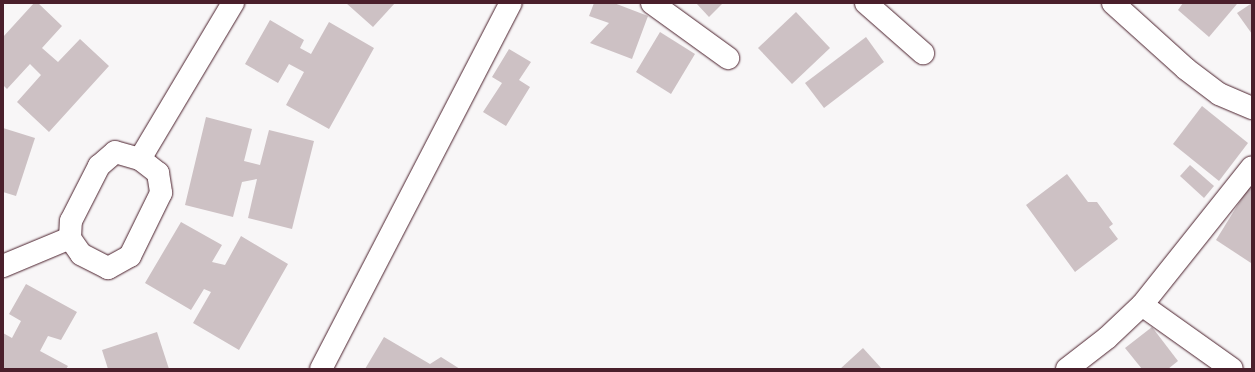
<!DOCTYPE html>
<style>
body{margin:0}
#map{position:relative;width:1255px;height:372px;overflow:hidden;background:#f8f6f7;font-family:Dekko,sans-serif}
div>[style]{position:absolute}
.building>*{inset:0;background:#cdc1c4}
.roads{filter:drop-shadow(0 0 1px #4a1f2b) drop-shadow(0 0 1px #4a1f2b)}
.minor>*{height:22px;margin:-11px;padding:0 11px;transform-origin:11px;border-radius:11px;background:#fff}
span{translate:-50% -50%;white-space:nowrap;text-align:center;line-height:1.15;-webkit-text-stroke:3px #fff;paint-order:stroke}
.frame{position:absolute;inset:0;border:4px solid #4a1f2b;pointer-events:none}
</style>
<div id="map">
<div class="building">
<i style="clip-path:polygon(34px 3px,38px 3px,62px 26px,42px 48px,58px 62px,80px 39px,109px 66px,49px 132px,17px 102px,41px 75px,30px 64px,7px 89px,3px 85px,3px 37px)"></i>
<i style="clip-path:polygon(346px 3px,395px 3px,373px 27px)"></i>
<i style="clip-path:polygon(594px 3px,614px 3px,648px 16px,632px 59px,590px 43px,609px 23px,589px 16px)"></i>
<i style="clip-path:polygon(696px 3px,723px 3px,709px 17px)"></i>
<i style="clip-path:polygon(1183px 3px,1235px 3px,1237px 4px,1209px 37px,1178px 10px)"></i>
<i style="clip-path:polygon(1252px 3px,1252px 34px,1237px 13px)"></i>
<i style="clip-path:polygon(796px 12px,830px 48px,792px 84px,758px 48px)"></i>
<i style="clip-path:polygon(270px 20px,304px 40px,300px 48px,311px 54px,329px 22px,374px 48px,329px 129px,286px 105px,304px 72px,289px 64px,278px 83px,245px 64px)"></i>
<i style="clip-path:polygon(660px 32px,695px 54px,671px 94px,636px 72px)"></i>
<i style="clip-path:polygon(866px 37px,884px 62px,824px 108px,805px 83px)"></i>
<i style="clip-path:polygon(509px 49px,531px 62px,519px 80px,530px 87px,506px 126px,483px 112px,502px 83px,492px 77px)"></i>
<i style="clip-path:polygon(1202px 106px,1248px 143px,1219px 181px,1173px 144px)"></i>
<i style="clip-path:polygon(206px 117px,252px 129px,244px 161px,260px 165px,269px 130px,314px 141px,292px 229px,248px 218px,257px 179px,242px 182px,233px 217px,185px 205px)"></i>
<i style="clip-path:polygon(3px 128px,35px 138px,16px 196px,3px 192px)"></i>
<i style="clip-path:polygon(1190px 165px,1214px 186px,1204px 198px,1180px 176px)"></i>
<i style="clip-path:polygon(1067px 174px,1088px 202px,1097px 202px,1113px 224px,1109px 227px,1118px 239px,1075px 272px,1026px 205px)"></i>
<i style="clip-path:polygon(1250px 185px,1252px 186px,1251px 263px,1216px 240px)"></i>
<i style="clip-path:polygon(181px 222px,222px 245px,212px 262px,225px 265px,241px 236px,288px 264px,239px 350px,193px 323px,211px 292px,204px 289px,191px 310px,145px 283px)"></i>
<i style="clip-path:polygon(26px 284px,77px 312px,61px 340px,48px 336px,40px 351px,68px 366px,66px 369px,3px 369px,3px 333px,12px 338px,21px 321px,9px 314px)"></i>
<i style="clip-path:polygon(1152px 327px,1178px 361px,1168px 369px,1142px 369px,1125px 348px)"></i>
<i style="clip-path:polygon(157px 332px,169px 369px,108px 369px,102px 350px)"></i>
<i style="clip-path:polygon(384px 337px,430px 364px,441px 357px,460px 369px,365px 369px)"></i>
<i style="clip-path:polygon(863px 348px,882px 369px,840px 369px)"></i>
</div>
<div class="roads">
<div class="minor">
<i style="left:652px;top:3px;width:94px;rotate:35.9deg"></i>
<i style="left:866px;top:3px;width:76px;rotate:41.3deg"></i>
<i style="left:1113px;top:3px;width:98px;rotate:42.1deg"></i>
<i style="left:1186px;top:69px;width:41px;rotate:37.1deg"></i>
<i style="left:1219px;top:94px;width:36px;rotate:23deg"></i>
<i style="left:115px;top:152px;width:26px;rotate:16deg"></i>
<i style="left:140px;top:159px;width:23px;rotate:38deg"></i>
<i style="left:158px;top:173px;width:20px;rotate:81deg"></i>
<i style="left:161px;top:193px;width:70px;rotate:116.2deg"></i>
<i style="left:130px;top:256px;width:25px;rotate:151deg"></i>
<i style="left:108px;top:268px;width:30px;rotate:-153deg"></i>
<i style="left:81px;top:254px;width:19px;rotate:-125deg"></i>
<i style="left:70px;top:238px;width:17px;rotate:-87deg"></i>
<i style="left:71px;top:221px;width:62px;rotate:-63deg"></i>
<i style="left:99px;top:166px;width:21px;rotate:-41deg"></i>
<i style="left:140px;top:159px;width:182px;rotate:-59.2deg"></i>
<i style="left:3px;top:266px;width:73px;rotate:-22.7deg"></i>
<i style="left:1142px;top:305px;width:110px;rotate:35.4deg"></i>
<i style="left:321px;top:369px;width:412px;rotate:-62.6deg"></i>
<i style="left:1067px;top:369px;width:51px;rotate:-37.8deg"></i>
<i style="left:1107px;top:338px;width:48px;rotate:-43.3deg"></i>
<i style="left:1142px;top:305px;width:176px;rotate:-51.4deg"></i>
</div>
</div>
<div class="frame"></div>
</div>
